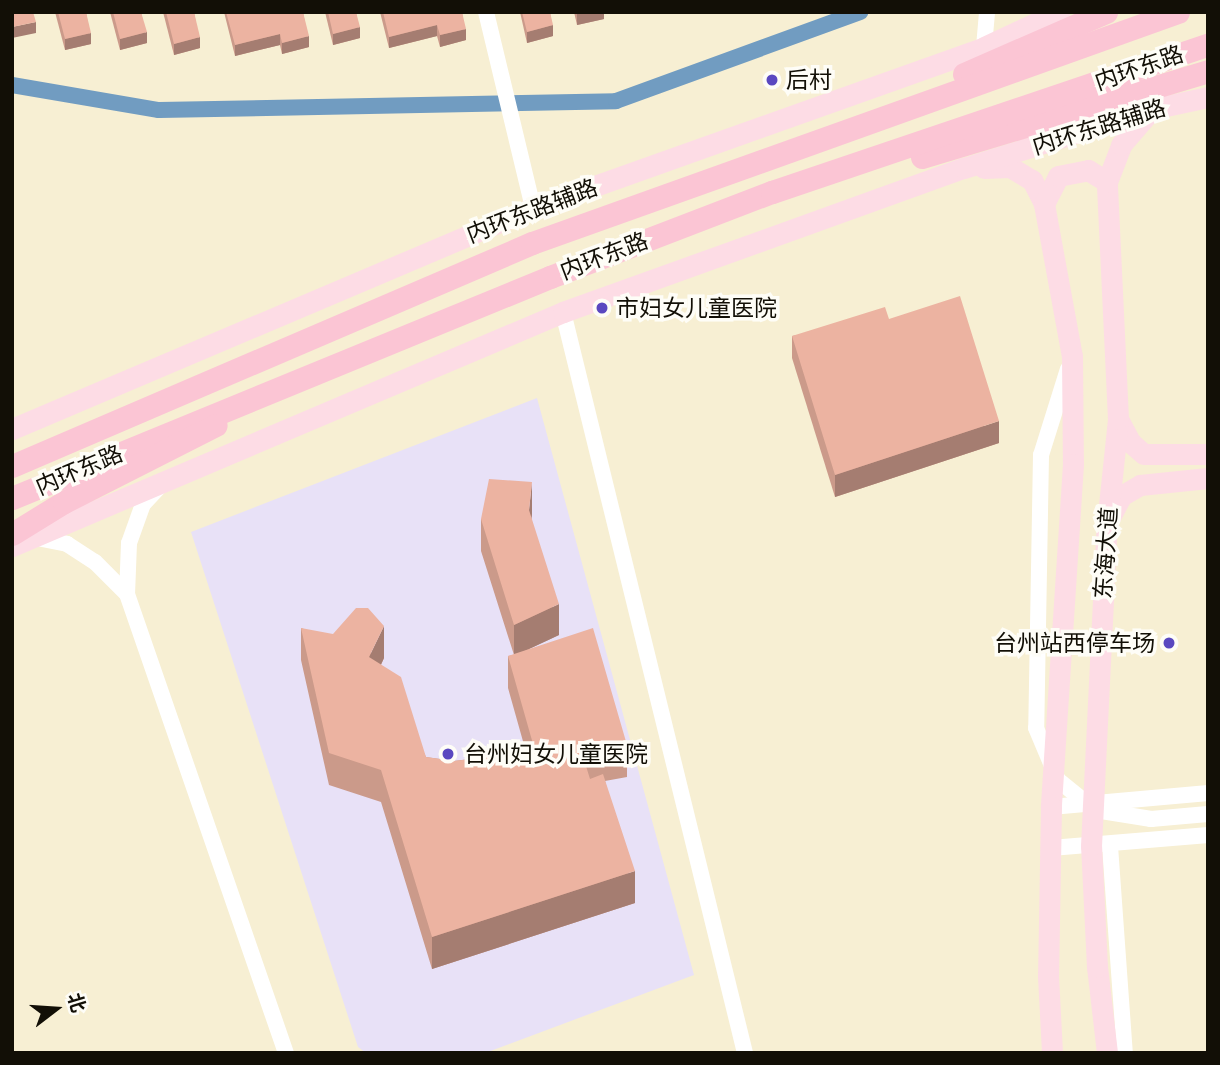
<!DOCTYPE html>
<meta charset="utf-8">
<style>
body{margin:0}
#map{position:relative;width:1220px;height:1065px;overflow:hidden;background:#f7efd3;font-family:Cabin,"Noto Sans SC",sans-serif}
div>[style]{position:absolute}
.medical>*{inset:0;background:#e8e1f7}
.canal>*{height:16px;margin:-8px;padding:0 8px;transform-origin:8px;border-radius:8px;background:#719cc1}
.minor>*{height:16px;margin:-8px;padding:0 8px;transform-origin:8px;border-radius:8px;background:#fff}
.major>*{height:21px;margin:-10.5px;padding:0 10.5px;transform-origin:10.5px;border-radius:10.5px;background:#fddce5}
.highway>*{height:23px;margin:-11.5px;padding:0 11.5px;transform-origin:11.5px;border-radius:11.5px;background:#fbc5d4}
.wall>*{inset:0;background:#cb9a8a}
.shaded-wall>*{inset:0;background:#a57d71}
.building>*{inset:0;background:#ecb3a1}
.dots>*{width:19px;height:19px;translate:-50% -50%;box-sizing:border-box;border:4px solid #fefdf7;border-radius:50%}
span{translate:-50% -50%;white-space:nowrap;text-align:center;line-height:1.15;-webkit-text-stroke:7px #fefdf7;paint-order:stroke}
.street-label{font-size:23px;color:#120f06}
.poi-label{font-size:23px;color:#120f06}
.left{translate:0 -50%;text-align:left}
.right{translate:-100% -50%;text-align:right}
.frame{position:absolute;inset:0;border:14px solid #120f06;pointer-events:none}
.north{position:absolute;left:21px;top:974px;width:70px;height:70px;-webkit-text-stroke:5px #fefdf7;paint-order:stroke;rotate:73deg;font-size:19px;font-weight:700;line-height:28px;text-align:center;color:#120f06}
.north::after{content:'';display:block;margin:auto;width:24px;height:32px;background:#120f06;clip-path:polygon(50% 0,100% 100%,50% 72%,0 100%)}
</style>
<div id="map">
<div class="medical">
<i style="clip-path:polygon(537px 398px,694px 975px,485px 1053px,366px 1053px,358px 1047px,191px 532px)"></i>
</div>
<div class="canal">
<i style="left:12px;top:85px;width:149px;rotate:9.7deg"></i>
<i style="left:159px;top:110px;width:457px;rotate:-1.1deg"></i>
<i style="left:616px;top:101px;width:260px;rotate:-20deg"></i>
</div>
<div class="minor">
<i style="left:486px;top:12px;width:202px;rotate:76.5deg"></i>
<i style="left:984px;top:47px;width:35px;rotate:-85deg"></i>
<i style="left:563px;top:312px;width:763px;rotate:76.2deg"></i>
<i style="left:1068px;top:369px;width:90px;rotate:107.4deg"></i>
<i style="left:1041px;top:455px;width:273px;rotate:91deg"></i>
<i style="left:1036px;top:728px;width:56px;rotate:67.1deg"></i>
<i style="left:1058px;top:780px;width:48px;rotate:39deg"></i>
<i style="left:1095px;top:810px;width:57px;rotate:9.1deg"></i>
<i style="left:1151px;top:819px;width:57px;rotate:-5deg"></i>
<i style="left:160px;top:486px;width:25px;rotate:133deg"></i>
<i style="left:143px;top:504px;width:41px;rotate:109.7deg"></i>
<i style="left:129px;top:543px;width:51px;rotate:92.2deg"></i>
<i style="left:127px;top:594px;width:486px;rotate:70.9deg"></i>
<i style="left:32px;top:537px;width:36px;rotate:11deg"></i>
<i style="left:67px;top:544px;width:33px;rotate:33deg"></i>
<i style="left:95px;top:562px;width:45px;rotate:45deg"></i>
<i style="left:1051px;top:807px;width:158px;rotate:-5.1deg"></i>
<i style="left:1110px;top:846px;width:208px;rotate:85.9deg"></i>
<i style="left:1051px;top:848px;width:158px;rotate:-4.7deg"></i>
</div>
<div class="major">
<i style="left:984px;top:168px;width:26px;rotate:-2deg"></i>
<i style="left:1010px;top:167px;width:26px;rotate:31deg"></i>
<i style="left:1032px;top:180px;width:27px;rotate:63deg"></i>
<i style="left:1044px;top:204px;width:155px;rotate:79.6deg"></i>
<i style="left:1072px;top:356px;width:108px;rotate:89.5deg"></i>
<i style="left:1073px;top:464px;width:344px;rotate:93.7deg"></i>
<i style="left:1051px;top:807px;width:169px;rotate:91deg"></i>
<i style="left:1048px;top:976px;width:77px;rotate:87deg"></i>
<i style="left:1044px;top:204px;width:31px;rotate:-63deg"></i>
<i style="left:1058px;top:176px;width:31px;rotate:-11deg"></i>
<i style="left:1088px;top:170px;width:22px;rotate:32deg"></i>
<i style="left:1118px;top:419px;width:26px;rotate:62deg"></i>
<i style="left:1130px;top:442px;width:18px;rotate:41deg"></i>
<i style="left:1144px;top:454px;width:64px"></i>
<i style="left:12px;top:429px;width:566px;rotate:-22.99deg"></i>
<i style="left:533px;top:208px;width:479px;rotate:-19.6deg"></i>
<i style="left:984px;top:47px;width:83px;rotate:-25deg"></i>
<i style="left:1109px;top:519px;width:26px;rotate:-62deg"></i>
<i style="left:1121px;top:496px;width:22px;rotate:-30deg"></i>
<i style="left:1140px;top:485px;width:68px;rotate:-5.9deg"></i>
<i style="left:12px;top:546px;width:599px;rotate:-23.01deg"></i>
<i style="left:563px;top:312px;width:426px;rotate:-19.8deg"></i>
<i style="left:964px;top:168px;width:197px;rotate:-17.4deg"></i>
<i style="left:1152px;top:109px;width:57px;rotate:-12.1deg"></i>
<i style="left:1107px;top:1053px;width:87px;rotate:-96.6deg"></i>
<i style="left:1097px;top:967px;width:121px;rotate:-92.8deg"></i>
<i style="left:1091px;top:846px;width:322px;rotate:-87.2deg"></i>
<i style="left:1107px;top:524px;width:106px;rotate:-84deg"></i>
<i style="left:1118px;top:419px;width:237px;rotate:-92.7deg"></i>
<i style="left:1107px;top:182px;width:40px;rotate:-69deg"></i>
<i style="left:1121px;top:145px;width:48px;rotate:-49.3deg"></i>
</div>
<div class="highway">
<i style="left:964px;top:74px;width:155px;rotate:-23.6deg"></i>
<i style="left:922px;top:157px;width:299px;rotate:-16.7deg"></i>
<i style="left:12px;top:466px;width:566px;rotate:-23.21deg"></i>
<i style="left:532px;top:243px;width:686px;rotate:-19.68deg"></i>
<i style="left:12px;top:498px;width:582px;rotate:-22.33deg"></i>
<i style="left:550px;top:277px;width:238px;rotate:-21deg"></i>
<i style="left:772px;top:192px;width:460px;rotate:-18.7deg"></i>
<i style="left:12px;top:534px;width:61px;rotate:-31.6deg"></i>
<i style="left:64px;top:502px;width:170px;rotate:-26.9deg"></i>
</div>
<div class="wall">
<i style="clip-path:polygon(55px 12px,86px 12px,91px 44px,65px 50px)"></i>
<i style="clip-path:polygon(110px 12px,141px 12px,147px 43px,120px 50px)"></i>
<i style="clip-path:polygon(163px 12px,194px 12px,200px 48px,174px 55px)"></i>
<i style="clip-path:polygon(224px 12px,303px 12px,309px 47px,282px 54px,280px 45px,235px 56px)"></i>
<i style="clip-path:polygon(325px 12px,356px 12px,360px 38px,333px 45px)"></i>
<i style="clip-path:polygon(380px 12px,462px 12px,466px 40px,440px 47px,437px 36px,389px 48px)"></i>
<i style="clip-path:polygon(520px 12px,550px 12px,553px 36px,527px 43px)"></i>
<i style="clip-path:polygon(574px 12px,604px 12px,604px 19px,577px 25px)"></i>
<i style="clip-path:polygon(889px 319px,999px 443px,835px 497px,792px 358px,792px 336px)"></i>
<i style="clip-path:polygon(532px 514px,531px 518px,559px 635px,529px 649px,627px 745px,627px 777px,605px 781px,635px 903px,432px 969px,381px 802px,329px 785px,301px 660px,301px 628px,384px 658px,381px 665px,426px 757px,454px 761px,526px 752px,508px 688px,508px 656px,514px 655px,481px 551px,481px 519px)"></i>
</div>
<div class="shaded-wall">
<i style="clip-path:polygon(585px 12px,604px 12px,604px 19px,577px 25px,577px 14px)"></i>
<i style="clip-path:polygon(36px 22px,36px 33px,12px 38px,12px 27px)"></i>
<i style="clip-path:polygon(437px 25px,437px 36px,389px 48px,389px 37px)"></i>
<i style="clip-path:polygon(553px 25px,553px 36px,527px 43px,527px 32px)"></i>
<i style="clip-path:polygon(360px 27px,360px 38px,333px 45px,333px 34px)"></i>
<i style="clip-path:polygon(466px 29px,466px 40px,440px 47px,440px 35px)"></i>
<i style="clip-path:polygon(147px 32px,147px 43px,120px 50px,120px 39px)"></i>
<i style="clip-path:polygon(91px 33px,91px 44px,65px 50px,65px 39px)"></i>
<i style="clip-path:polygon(280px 34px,280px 45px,235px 56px,235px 45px)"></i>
<i style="clip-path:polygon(309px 36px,309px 47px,282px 54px,282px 43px)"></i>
<i style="clip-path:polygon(200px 37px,200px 48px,174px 55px,174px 44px)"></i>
<i style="clip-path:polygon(999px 421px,999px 443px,835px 497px,835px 475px)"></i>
<i style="clip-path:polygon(532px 482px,532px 514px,529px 542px,529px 510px)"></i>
<i style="clip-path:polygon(559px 604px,559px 635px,514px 656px,514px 625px)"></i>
<i style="clip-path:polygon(384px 626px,384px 658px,369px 689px,369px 657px)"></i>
<i style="clip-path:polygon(635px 871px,635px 903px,432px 969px,432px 937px)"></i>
</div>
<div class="building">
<i style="clip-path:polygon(12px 12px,33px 12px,36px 22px,12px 27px)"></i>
<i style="clip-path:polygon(58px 12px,86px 12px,91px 33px,65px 39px)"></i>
<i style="clip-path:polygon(113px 12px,141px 12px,147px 32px,120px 39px)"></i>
<i style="clip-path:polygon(166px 12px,194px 12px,200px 37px,174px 44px)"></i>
<i style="clip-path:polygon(226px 12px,303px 12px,309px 36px,282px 43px,280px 34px,235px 45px)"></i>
<i style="clip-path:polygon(328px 12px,356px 12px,360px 27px,333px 34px)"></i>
<i style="clip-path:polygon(383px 12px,462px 12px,466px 29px,440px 35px,437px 25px,389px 37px)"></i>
<i style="clip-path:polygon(522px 12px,550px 12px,553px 25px,527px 32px)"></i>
<i style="clip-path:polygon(960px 296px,999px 421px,835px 475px,792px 336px,885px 307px,889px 319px)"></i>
<i style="clip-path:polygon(489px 479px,532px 482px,529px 510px,559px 604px,514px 625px,481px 519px)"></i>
<i style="clip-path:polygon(356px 608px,368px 608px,384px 626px,369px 657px,401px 677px,426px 757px,454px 761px,535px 751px,508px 656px,593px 628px,627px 745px,582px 753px,590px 779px,603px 774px,635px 871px,432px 937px,381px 770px,329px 753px,301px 628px,333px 634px)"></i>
</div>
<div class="dots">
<i style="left:772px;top:80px;background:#5a48c0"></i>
<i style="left:602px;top:308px;background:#5a48c0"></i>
<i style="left:1169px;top:643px;background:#5a48c0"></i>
<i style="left:448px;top:754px;background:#5a48c0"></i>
</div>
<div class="street-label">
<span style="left:1139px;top:68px;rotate:-19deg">内环东路</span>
<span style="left:1099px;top:127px;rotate:-17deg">内环东路辅路</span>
<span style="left:532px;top:211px;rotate:-21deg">内环东路辅路</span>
<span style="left:604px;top:256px;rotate:-21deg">内环东路</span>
<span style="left:79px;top:470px;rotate:-23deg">内环东路</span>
<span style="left:1106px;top:553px;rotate:-86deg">东海大道</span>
</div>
<div class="poi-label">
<span class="left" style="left:786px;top:80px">后村</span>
<span class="left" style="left:616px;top:308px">市妇女儿童医院</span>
<span class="right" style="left:1155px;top:643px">台州站西停车场</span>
<span class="left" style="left:464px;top:754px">台州妇女儿童医院</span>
</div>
<div class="frame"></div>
<div class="north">北</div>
</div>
